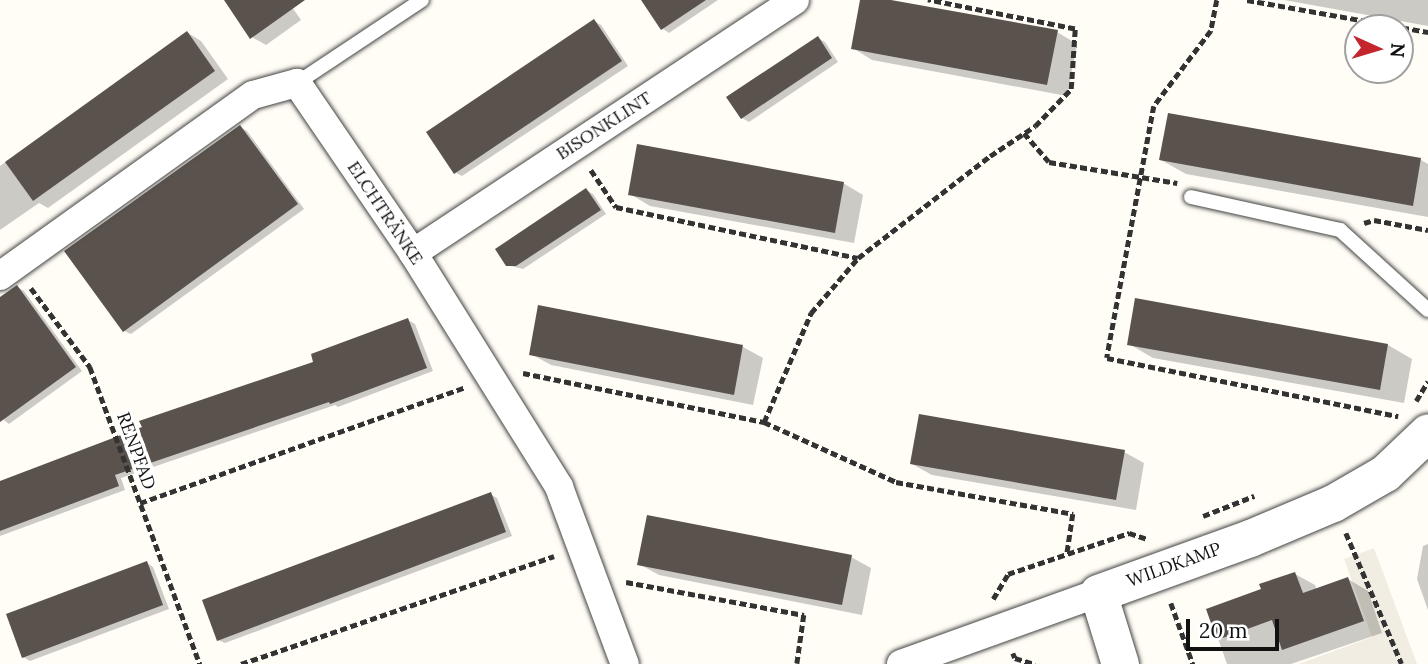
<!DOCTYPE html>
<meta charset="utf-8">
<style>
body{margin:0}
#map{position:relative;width:1428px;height:664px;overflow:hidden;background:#fffdf5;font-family:Lora,serif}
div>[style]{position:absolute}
.plaza>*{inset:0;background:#f1ede2}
.shadow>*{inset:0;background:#0003}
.building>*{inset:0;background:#5a524d}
.path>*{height:4.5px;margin-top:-2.25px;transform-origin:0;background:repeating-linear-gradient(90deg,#333 0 7px,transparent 0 10.5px)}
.roads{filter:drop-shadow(0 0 2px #444) drop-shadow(0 0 2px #444)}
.service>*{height:14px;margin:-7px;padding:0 7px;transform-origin:7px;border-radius:7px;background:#fff}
.minor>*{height:28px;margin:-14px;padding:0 14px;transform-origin:14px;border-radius:14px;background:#fff}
.tertiary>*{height:37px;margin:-18.5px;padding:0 18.5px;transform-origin:18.5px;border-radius:18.5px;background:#fff}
span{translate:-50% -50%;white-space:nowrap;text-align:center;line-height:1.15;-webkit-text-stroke:7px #fff;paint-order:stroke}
.street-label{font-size:18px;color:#111}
.north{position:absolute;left:1344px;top:14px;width:70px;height:70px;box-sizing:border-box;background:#fff;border:2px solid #a0a0a0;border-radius:50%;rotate:94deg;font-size:19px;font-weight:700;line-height:28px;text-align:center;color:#111}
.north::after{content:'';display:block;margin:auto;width:24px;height:32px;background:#c4262e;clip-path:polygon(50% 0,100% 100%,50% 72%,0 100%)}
.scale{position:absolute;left:1186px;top:619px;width:93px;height:32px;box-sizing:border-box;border:4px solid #111;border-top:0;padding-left:9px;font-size:21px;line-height:24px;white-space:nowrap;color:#111;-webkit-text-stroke:5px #fff;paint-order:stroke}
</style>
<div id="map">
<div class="plaza">
<i style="clip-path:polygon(1374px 548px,1417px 664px,1299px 664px,1372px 637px,1344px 559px)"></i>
</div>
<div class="shadow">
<i style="clip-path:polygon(226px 0,287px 0,301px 20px,266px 45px,252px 37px)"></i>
<i style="clip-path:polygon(643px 0,718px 0,669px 33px,663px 29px)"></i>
<i style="clip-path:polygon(861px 0,881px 0,1057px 32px,1077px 44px,1067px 96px,872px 60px,853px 48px)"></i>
<i style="clip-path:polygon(1284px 0,1428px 0,1428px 26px)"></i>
<i style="clip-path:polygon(594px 21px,601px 25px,628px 66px,462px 176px,456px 173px)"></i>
<i style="clip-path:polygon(188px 33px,201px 41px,228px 79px,48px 208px,39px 203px,0 230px,0 166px)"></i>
<i style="clip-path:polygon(818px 38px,825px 42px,838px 62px,749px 122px,742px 118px)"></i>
<i style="clip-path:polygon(1169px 115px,1421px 160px,1428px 164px,1428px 217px,1186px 174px,1161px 160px)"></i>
<i style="clip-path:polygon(240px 127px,247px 131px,304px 209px,131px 334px,124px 331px)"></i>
<i style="clip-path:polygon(843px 183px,863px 195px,854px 243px,650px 206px,630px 194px)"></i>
<i style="clip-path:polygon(586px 190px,593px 194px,606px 214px,523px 269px,507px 265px)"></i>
<i style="clip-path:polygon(17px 287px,24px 291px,82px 371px,9px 424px,0 417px,0 299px)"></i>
<i style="clip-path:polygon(540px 307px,743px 347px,763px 358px,753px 405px,551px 365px,531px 354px)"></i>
<i style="clip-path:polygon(408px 320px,415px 324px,433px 371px,338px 407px,335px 405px,121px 478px,125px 490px,0 536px,0 483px,316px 363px)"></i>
<i style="clip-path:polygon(1129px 344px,1388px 345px,1412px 359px,1404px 403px,1153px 358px)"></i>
<i style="clip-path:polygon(1124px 452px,1144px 463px,1136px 510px,932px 475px,912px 464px)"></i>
<i style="clip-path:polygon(490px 494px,497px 498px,512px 536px,225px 643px,218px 640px)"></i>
<i style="clip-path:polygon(1428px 544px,1428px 610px,1417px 579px,1423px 546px)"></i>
<i style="clip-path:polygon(851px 557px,871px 568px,862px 615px,659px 575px,639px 564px)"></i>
<i style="clip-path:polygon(147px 563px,153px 567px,169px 609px,30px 661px,23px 657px)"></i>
<i style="clip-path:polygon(1295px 574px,1315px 585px,1317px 590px,1348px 579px,1368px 591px,1382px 633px,1291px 664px,1227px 664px,1208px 610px,1263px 590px)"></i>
</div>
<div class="building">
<i style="clip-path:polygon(224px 0,305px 0,250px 39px)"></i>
<i style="clip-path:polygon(641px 0,706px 0,661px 30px)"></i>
<i style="clip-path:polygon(860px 0,891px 0,1058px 30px,1047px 85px,851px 49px)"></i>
<i style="clip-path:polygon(594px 19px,622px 61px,454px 174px,426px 132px)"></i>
<i style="clip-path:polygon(187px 31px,215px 71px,33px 201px,5px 162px)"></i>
<i style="clip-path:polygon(818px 36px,832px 58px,741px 119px,726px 97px)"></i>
<i style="clip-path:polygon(1168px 113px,1421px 158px,1413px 206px,1159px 160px)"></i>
<i style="clip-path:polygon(240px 125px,298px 204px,123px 332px,64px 251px)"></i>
<i style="clip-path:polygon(637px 144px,844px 182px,835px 233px,628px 195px)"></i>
<i style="clip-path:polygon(586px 188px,601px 210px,516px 266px,506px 266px,495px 249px)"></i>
<i style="clip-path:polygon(17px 285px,76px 367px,0 422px,0 297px)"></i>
<i style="clip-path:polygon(1135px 298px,1388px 344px,1380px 390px,1127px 345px)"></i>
<i style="clip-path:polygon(538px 305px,743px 345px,734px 395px,529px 355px)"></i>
<i style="clip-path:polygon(408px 318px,427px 368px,330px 404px,329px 402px,115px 475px,119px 486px,0 531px,0 481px,142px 427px,139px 421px,313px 362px,311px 354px)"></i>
<i style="clip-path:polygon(919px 414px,1125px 450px,1116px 500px,910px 464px)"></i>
<i style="clip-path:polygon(491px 492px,506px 532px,217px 641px,202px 600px)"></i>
<i style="clip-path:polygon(647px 515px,852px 555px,842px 605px,637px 565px)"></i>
<i style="clip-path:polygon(147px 561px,163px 605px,22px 658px,6px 614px)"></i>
<i style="clip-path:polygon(1295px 572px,1303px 593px,1348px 577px,1364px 621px,1282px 650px,1272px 620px,1217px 640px,1206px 609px,1261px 589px,1259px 584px)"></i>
</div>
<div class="path">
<i style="left:1217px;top:0;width:32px;rotate:101deg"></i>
<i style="left:1211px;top:31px;width:94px;rotate:127.2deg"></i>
<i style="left:1154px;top:106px;width:256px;rotate:100.6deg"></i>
<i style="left:1107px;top:358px;width:297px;rotate:11.3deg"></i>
<i style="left:1247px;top:0;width:184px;rotate:10deg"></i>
<i style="left:1024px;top:133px;width:38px;rotate:49deg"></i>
<i style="left:1049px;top:162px;width:130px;rotate:9.3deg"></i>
<i style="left:591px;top:170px;width:45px;rotate:56deg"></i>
<i style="left:616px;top:207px;width:247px;rotate:11.9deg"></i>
<i style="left:1364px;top:223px;width:10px;rotate:-17deg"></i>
<i style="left:1374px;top:220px;width:55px;rotate:10.5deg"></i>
<i style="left:31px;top:288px;width:99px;rotate:53.2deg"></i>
<i style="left:90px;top:367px;width:317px;rotate:69.7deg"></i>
<i style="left:523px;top:373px;width:246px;rotate:11.5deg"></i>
<i style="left:764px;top:422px;width:145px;rotate:24.4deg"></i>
<i style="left:896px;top:482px;width:180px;rotate:10.2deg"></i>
<i style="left:1073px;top:514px;width:40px;rotate:98.5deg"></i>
<i style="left:1416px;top:401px;width:23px;rotate:-59deg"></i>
<i style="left:764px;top:422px;width:119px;rotate:-66.7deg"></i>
<i style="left:811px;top:313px;width:72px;rotate:-49.5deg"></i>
<i style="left:858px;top:258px;width:167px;rotate:-37.7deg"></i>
<i style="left:990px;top:156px;width:54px;rotate:-33.7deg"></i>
<i style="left:1035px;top:126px;width:52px;rotate:-45.8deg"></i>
<i style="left:1071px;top:89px;width:60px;rotate:-86.2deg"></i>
<i style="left:1075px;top:29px;width:150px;rotate:-168.8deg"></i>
<i style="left:140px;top:503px;width:345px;rotate:-19.6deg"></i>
<i style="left:1203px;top:516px;width:55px;rotate:-21.4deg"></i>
<i style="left:1346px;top:533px;width:142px;rotate:66.9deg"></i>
<i style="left:626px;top:582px;width:181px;rotate:10.5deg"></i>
<i style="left:804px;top:615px;width:49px;rotate:98.1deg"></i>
<i style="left:993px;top:599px;width:29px;rotate:-59deg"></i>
<i style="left:1008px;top:574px;width:128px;rotate:-18.7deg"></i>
<i style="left:1129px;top:533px;width:19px;rotate:18deg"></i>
<i style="left:1171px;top:603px;width:65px;rotate:70.2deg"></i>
<i style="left:1013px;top:653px;width:5px;rotate:68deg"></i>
<i style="left:1015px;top:658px;width:21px;rotate:17deg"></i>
<i style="left:241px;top:664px;width:331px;rotate:-19deg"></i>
</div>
<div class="roads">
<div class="service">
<i style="left:297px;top:83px;width:150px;rotate:-33.6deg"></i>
<i style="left:1191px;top:197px;width:153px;rotate:12.5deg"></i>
<i style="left:1340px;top:230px;width:119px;rotate:42.3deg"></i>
</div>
<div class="minor">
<i style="left:413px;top:253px;width:458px;rotate:-33.5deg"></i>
<i style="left:0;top:276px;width:311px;rotate:-35.6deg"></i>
<i style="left:253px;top:95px;width:46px;rotate:-15.3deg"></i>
<i style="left:297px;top:83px;width:206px;rotate:55.7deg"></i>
<i style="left:413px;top:253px;width:276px;rotate:58deg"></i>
<i style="left:559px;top:487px;width:189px;rotate:69.6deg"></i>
<i style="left:901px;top:664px;width:209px;rotate:-19.8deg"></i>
</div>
<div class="tertiary">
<i style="left:1120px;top:664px;width:74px;rotate:-107.2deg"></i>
<i style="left:1098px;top:593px;width:162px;rotate:-19.9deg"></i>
<i style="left:1250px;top:538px;width:90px;rotate:-22.9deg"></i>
<i style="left:1333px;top:503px;width:60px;rotate:-30deg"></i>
<i style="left:1385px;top:473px;width:59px;rotate:-43.6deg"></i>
</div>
</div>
<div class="street-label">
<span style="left:604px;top:126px;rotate:-33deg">BISONKLINT</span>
<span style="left:385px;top:213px;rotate:56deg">ELCHTRÄNKE</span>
<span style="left:136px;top:451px;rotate:70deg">RENPFAD</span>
<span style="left:1174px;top:565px;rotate:-20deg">WILDKAMP</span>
</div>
<div class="north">N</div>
<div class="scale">20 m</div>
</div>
